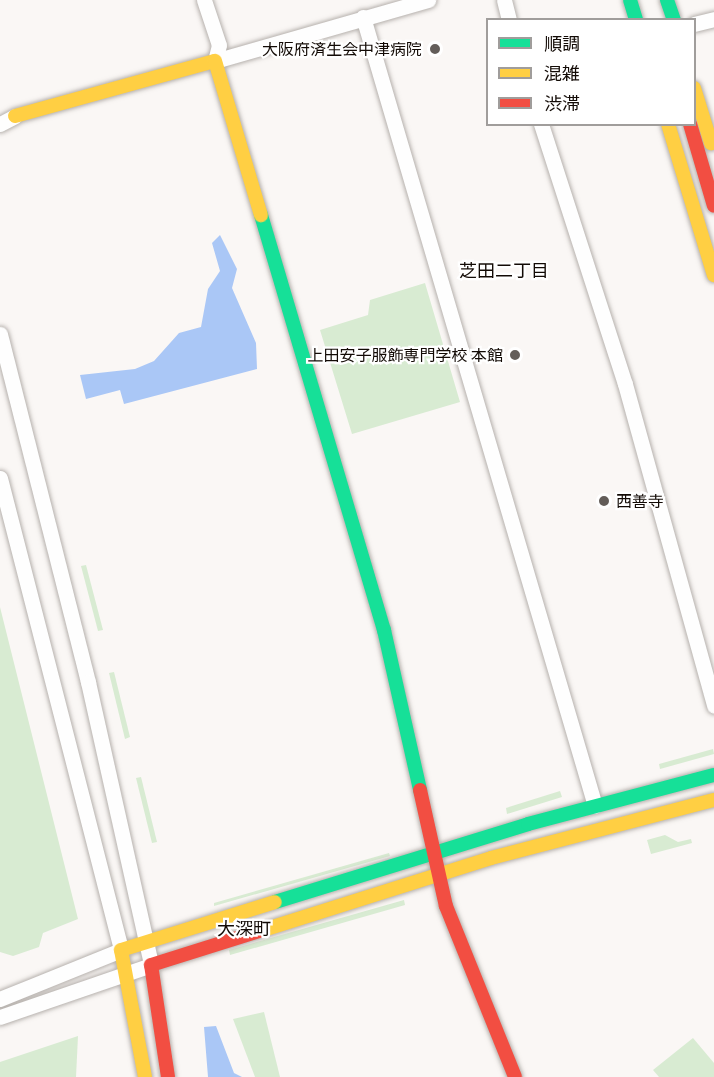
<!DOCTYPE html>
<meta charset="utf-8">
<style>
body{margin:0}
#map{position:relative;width:714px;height:1077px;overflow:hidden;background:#faf7f5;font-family:"Titillium Web","Noto Sans JP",sans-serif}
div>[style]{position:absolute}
.green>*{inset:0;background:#d8ebd2}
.water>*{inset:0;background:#aac7f6}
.roads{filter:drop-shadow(0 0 2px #b6b1ad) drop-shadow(0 0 2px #b6b1ad)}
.street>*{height:15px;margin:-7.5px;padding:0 7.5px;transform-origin:7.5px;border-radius:7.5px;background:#fefefe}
.fast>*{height:14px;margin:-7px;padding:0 7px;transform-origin:7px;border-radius:7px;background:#16e098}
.slow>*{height:14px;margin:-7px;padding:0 7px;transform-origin:7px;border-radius:7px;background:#ffcf43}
.jam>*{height:14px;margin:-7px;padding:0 7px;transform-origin:7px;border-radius:7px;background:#f24e42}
.dots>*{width:16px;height:16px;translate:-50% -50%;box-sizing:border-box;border:3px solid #fff;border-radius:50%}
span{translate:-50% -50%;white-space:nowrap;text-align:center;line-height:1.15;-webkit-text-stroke:4.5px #fff;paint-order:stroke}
.poi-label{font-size:16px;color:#120a05}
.right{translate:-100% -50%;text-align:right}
.left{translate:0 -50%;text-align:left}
.neighbourhood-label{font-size:18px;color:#120a05}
.legend{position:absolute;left:486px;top:18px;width:210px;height:108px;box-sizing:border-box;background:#fff;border:2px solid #a09d9b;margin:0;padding:8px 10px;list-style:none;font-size:18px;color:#120a05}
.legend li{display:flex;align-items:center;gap:12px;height:30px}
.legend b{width:30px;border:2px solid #a09d9b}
</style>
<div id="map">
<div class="green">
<i style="clip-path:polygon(425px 283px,460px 402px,352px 434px,320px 330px,368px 315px,370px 300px)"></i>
<i style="clip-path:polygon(86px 565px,103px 630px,98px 631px,81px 566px)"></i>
<i style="clip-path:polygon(0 607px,78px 919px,43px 933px,39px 947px,13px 956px,0 952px)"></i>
<i style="clip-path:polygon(114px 672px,130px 737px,125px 739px,109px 673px)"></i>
<i style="clip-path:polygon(713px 749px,714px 754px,660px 769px,659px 764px)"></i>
<i style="clip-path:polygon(141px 777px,157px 842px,152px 843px,136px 778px)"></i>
<i style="clip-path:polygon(560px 791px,562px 797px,507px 814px,506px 808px)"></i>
<i style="clip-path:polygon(665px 835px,678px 842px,691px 839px,692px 843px,651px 854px,647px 840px)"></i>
<i style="clip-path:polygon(389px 853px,390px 856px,214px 906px,214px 903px)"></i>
<i style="clip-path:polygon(404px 900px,405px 905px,230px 955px,229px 950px)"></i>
<i style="clip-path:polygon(264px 1012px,280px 1077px,255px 1077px,233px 1019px)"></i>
<i style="clip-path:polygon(78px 1036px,76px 1077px,0 1077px,0 1062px)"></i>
<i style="clip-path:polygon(693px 1038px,714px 1063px,714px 1077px,659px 1077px,653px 1070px)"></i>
</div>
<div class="water">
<i style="clip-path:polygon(220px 235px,237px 269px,232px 288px,256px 343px,257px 369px,124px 404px,120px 390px,86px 399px,80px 375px,135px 369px,154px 361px,179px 333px,201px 327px,208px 289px,220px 271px,212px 243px)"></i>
<i style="clip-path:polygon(216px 1026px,234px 1073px,242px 1077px,208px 1077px,204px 1027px)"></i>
</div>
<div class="roads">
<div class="street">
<i style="left:204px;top:0;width:47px;rotate:71.6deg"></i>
<i style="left:219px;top:45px;width:16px;rotate:104deg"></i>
<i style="left:504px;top:0;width:21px;rotate:76deg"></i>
<i style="left:363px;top:17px;width:822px;rotate:73.61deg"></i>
<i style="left:694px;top:24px;width:21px;rotate:-14deg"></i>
<i style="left:215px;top:61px;width:222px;rotate:-16deg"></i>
<i style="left:0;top:124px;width:17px;rotate:-28deg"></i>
<i style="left:541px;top:124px;width:273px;rotate:72.1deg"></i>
<i style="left:625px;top:384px;width:334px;rotate:74.5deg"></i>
<i style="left:0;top:334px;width:359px;rotate:75.8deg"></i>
<i style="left:88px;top:682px;width:290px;rotate:77.4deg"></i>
<i style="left:151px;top:965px;width:160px;rotate:161deg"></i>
<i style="left:0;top:478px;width:487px;rotate:75.6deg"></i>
<i style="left:121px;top:950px;width:131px;rotate:158deg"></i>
</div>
<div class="fast">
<i style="left:630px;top:0;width:21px;rotate:73deg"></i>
<i style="left:667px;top:0;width:21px;rotate:71deg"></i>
<i style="left:261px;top:215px;width:433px;rotate:73.5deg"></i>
<i style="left:384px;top:630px;width:164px;rotate:77.3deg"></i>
<i style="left:275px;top:902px;width:265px;rotate:-17.1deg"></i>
<i style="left:528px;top:824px;width:192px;rotate:-14.8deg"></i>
</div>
<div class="slow">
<i style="left:694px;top:88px;width:58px;rotate:72.8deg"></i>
<i style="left:15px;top:116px;width:207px;rotate:-15.4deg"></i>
<i style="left:215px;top:61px;width:161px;rotate:73.4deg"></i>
<i style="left:668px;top:124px;width:158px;rotate:73.1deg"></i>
<i style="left:263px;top:930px;width:239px;rotate:-17.5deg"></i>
<i style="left:491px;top:858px;width:230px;rotate:-14.6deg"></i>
<i style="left:145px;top:1077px;width:129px;rotate:-100.7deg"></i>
<i style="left:121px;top:950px;width:161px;rotate:-17.3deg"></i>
</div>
<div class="jam">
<i style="left:690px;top:124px;width:85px;rotate:73.7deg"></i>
<i style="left:420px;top:790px;width:119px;rotate:77.4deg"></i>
<i style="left:446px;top:906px;width:184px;rotate:68deg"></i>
<i style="left:168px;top:1077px;width:113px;rotate:-98.6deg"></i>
<i style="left:151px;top:965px;width:117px;rotate:-17.4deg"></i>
</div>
</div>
<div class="dots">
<i style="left:435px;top:49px;background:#635d59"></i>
<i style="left:515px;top:355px;background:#635d59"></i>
<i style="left:604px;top:501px;background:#635d59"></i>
</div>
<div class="poi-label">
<span class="right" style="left:422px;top:49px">大阪府済生会中津病院</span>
<span class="right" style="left:503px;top:355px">上田安子服飾専門学校 本館</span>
<span class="left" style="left:616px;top:501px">西善寺</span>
</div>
<div class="neighbourhood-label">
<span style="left:504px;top:271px">芝田二丁目</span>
<span style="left:244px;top:929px">大深町</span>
</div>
<ul class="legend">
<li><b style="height:8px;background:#16e098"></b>順調</li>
<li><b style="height:8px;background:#ffcf43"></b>混雑</li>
<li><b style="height:8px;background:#f24e42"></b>渋滞</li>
</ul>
</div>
